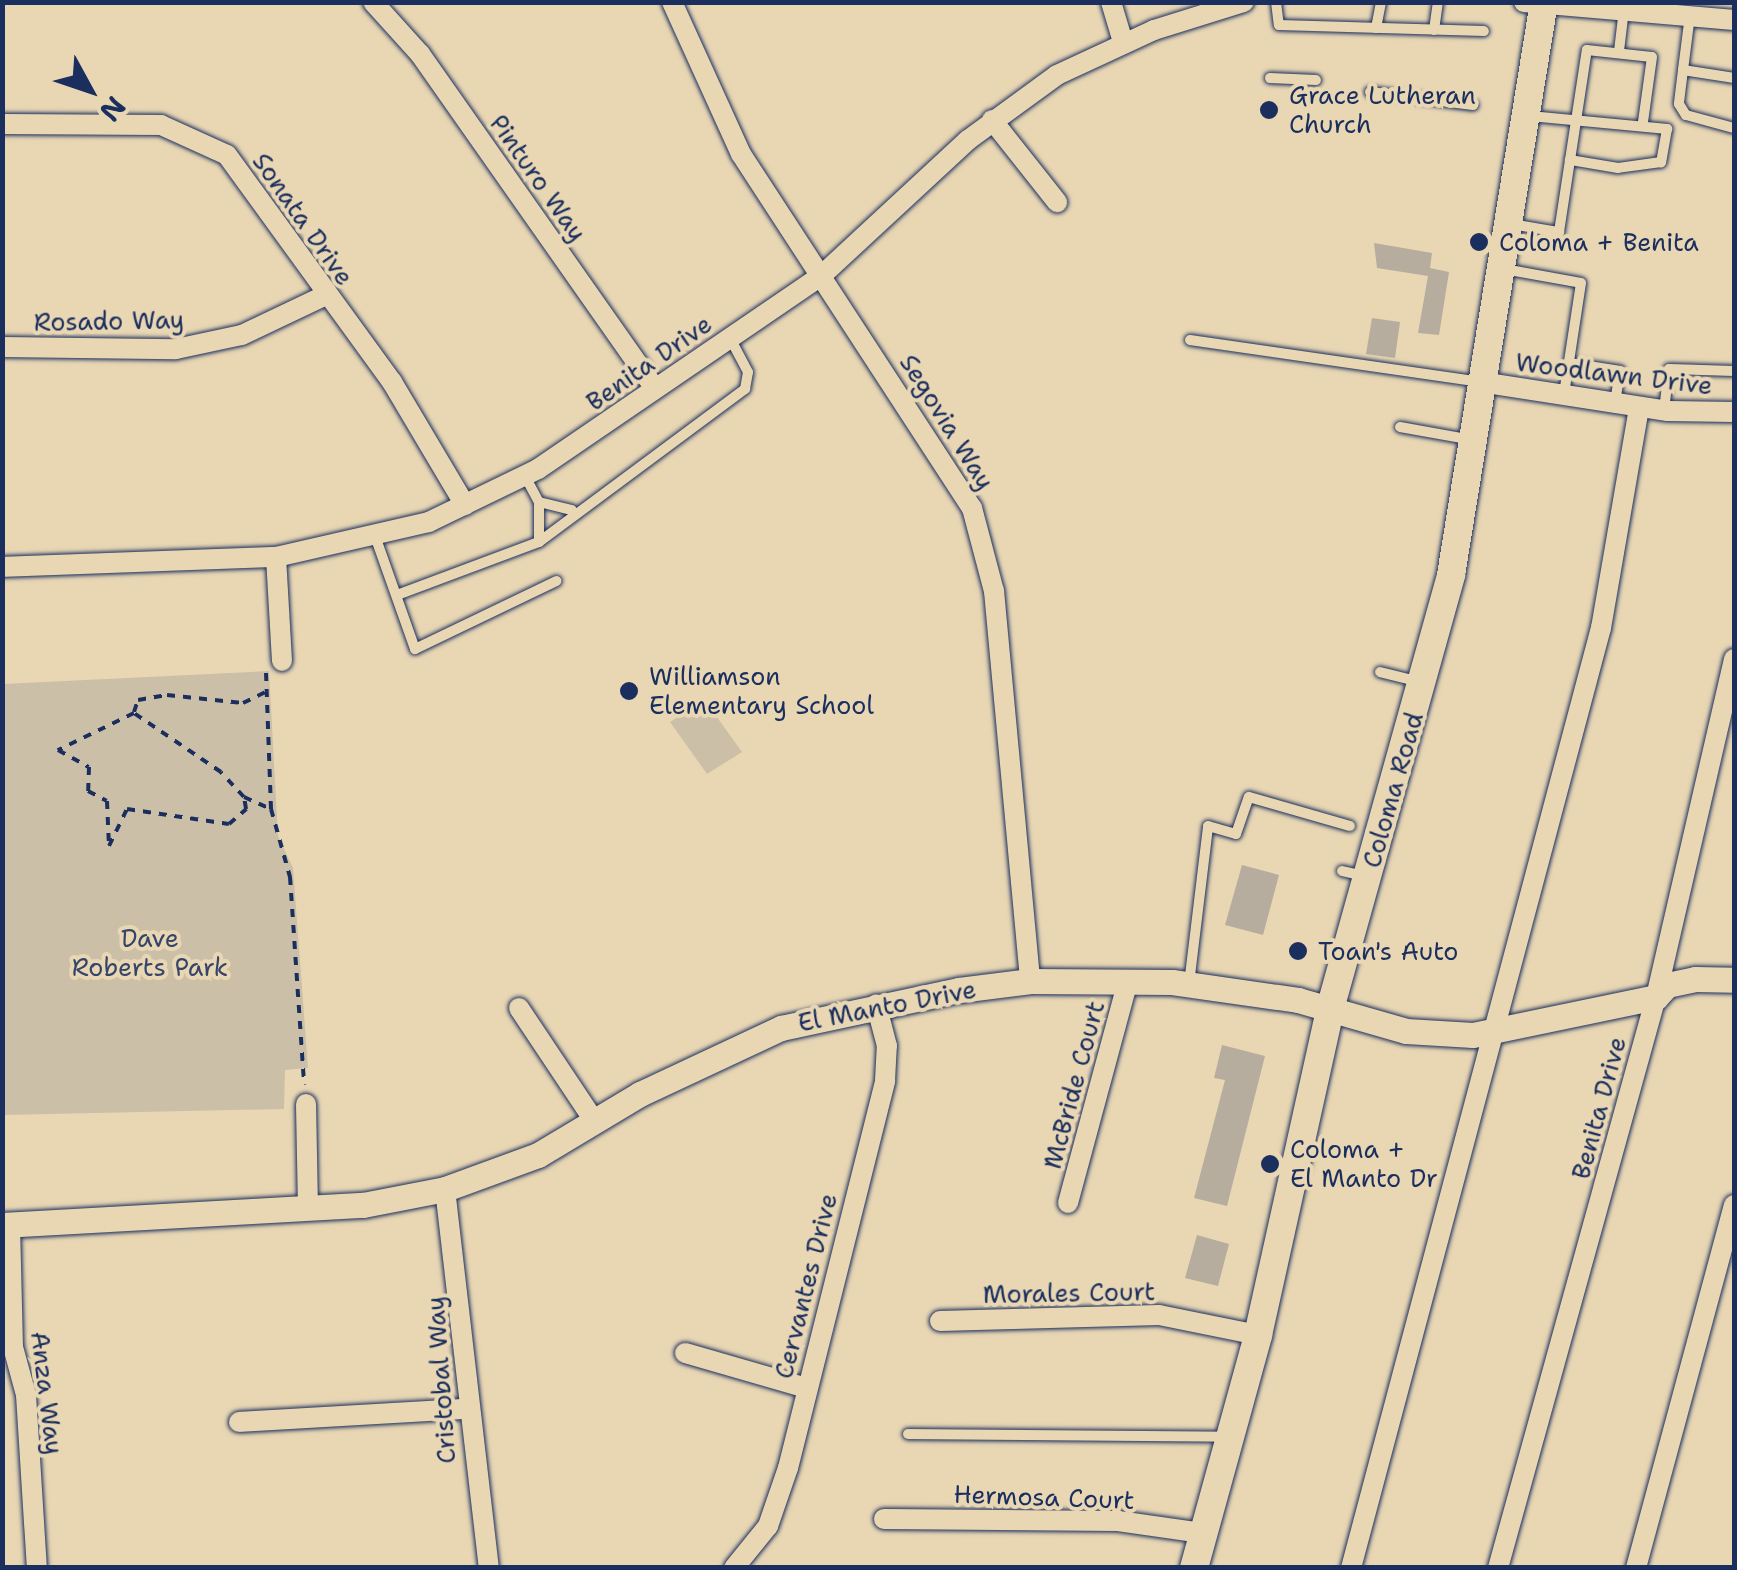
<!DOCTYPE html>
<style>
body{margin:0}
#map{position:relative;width:1737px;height:1570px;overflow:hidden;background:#e9d7b4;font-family:"Shantell Sans",sans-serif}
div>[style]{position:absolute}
.green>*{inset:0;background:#cbbfa8}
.building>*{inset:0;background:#b6ad9f}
.path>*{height:4px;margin-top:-2px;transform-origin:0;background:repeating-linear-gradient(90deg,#1b2f5e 0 8px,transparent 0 16px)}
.roads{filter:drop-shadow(0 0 2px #1b2f5e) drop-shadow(0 0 2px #1b2f5e)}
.service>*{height:10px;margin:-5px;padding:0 5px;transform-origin:5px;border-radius:5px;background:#e9d7b4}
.minor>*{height:20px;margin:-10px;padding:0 10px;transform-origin:10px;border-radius:10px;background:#e9d7b4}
.tertiary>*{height:25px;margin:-12.5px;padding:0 12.5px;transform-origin:12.5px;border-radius:12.5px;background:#e9d7b4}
.secondary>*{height:28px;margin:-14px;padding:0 14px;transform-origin:14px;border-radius:14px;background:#e9d7b4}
.dots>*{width:28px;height:28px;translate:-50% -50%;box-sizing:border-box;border:5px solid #e9d7b4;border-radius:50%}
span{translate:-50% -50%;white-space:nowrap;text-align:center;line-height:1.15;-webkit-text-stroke:8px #e9d7b4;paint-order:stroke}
.poi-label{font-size:25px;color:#1b2f5e}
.left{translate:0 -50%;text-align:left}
.street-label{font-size:25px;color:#1b2f5e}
.park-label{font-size:25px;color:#354569}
.frame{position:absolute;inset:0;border:5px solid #1b2f5e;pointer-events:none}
.north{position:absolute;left:40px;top:40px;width:100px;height:100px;-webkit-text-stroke:8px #e9d7b4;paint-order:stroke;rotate:130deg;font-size:28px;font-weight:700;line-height:40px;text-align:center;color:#1b2f5e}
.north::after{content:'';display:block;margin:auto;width:35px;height:45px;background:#1b2f5e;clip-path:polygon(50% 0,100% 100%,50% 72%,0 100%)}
</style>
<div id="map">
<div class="green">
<i style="clip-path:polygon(269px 671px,278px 836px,293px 868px,308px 1068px,285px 1070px,284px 1109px,3px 1115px,3px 684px)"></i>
<i style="clip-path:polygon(704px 699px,742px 752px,707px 774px,670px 722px)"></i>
</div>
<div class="building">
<i style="clip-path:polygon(1374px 243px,1432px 253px,1430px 268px,1449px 272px,1439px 335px,1418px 333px,1428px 276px,1377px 268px)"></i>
<i style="clip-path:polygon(1372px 318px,1400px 322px,1395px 358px,1366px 354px)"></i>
<i style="clip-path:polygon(1242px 865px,1279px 875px,1263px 935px,1225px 925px)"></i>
<i style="clip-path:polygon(1222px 1045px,1265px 1056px,1227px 1206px,1194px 1198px,1225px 1080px,1214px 1078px)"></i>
<i style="clip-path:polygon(1197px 1235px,1229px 1244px,1218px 1286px,1185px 1278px)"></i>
</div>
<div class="path">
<i style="left:134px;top:712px;width:13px;rotate:-72deg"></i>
<i style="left:138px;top:700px;width:29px;rotate:-10deg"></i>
<i style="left:167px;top:695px;width:76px;rotate:6deg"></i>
<i style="left:243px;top:703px;width:25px;rotate:-26deg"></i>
<i style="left:244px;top:797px;width:34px;rotate:-133deg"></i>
<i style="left:221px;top:772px;width:105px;rotate:-145.9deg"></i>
<i style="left:134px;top:713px;width:85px;rotate:154deg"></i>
<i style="left:58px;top:750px;width:35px;rotate:29deg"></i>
<i style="left:89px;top:767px;width:24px;rotate:92deg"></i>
<i style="left:88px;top:791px;width:21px;rotate:28deg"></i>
<i style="left:107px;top:801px;width:45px;rotate:87.5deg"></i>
<i style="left:109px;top:846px;width:41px;rotate:-64.1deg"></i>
<i style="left:127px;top:809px;width:103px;rotate:8.4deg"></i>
<i style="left:229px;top:824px;width:23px;rotate:-41deg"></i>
<i style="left:246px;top:809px;width:12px;rotate:-99deg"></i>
<i style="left:244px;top:797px;width:30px;rotate:24deg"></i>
<i style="left:271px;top:809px;width:138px;rotate:-92.1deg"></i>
<i style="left:271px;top:809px;width:71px;rotate:74.4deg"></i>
<i style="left:290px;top:877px;width:208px;rotate:86.1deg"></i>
</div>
<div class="roads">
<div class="service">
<i style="left:1276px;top:2px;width:23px;rotate:83deg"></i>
<i style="left:1279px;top:25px;width:205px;rotate:1.7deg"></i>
<i style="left:1690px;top:15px;width:55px;rotate:97.3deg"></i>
<i style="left:1683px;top:70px;width:52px;rotate:8.9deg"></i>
<i style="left:1376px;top:28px;width:26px;rotate:-79deg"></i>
<i style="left:1434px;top:30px;width:28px;rotate:-82deg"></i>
<i style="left:1619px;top:51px;width:42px;rotate:-83.2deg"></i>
<i style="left:1683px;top:70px;width:34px;rotate:97deg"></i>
<i style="left:1679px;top:104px;width:13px;rotate:58deg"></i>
<i style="left:1686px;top:115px;width:50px;rotate:15.2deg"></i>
<i style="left:1270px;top:78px;width:46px;rotate:2.5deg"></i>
<i style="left:1370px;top:92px;width:104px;rotate:7.2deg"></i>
<i style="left:1530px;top:116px;width:138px;rotate:5.4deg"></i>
<i style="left:1667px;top:129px;width:34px;rotate:100deg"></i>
<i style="left:1661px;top:162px;width:43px;rotate:172.1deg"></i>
<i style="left:1618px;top:168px;width:49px;rotate:-170.5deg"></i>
<i style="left:1511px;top:224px;width:49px;rotate:9.5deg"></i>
<i style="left:1559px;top:232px;width:184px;rotate:-81.3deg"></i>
<i style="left:1587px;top:50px;width:65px;rotate:6.1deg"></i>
<i style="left:1652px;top:57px;width:66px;rotate:97.9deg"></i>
<i style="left:1504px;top:269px;width:78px;rotate:10.3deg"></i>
<i style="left:1581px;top:283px;width:112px;rotate:98.7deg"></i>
<i style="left:1190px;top:340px;width:294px;rotate:8.2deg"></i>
<i style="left:1569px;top:363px;width:52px;rotate:8.9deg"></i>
<i style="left:1620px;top:371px;width:32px;rotate:99deg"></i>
<i style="left:1664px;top:410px;width:41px;rotate:-83deg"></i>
<i style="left:1669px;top:369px;width:65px;rotate:1.8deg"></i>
<i style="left:1400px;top:427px;width:73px;rotate:10.2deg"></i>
<i style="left:525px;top:476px;width:30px;rotate:62deg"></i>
<i style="left:539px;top:502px;width:40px;rotate:90deg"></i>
<i style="left:539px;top:502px;width:34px;rotate:14deg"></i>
<i style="left:375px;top:536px;width:120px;rotate:70.5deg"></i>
<i style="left:415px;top:649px;width:157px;rotate:-25.7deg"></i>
<i style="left:397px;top:595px;width:152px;rotate:-20.5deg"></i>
<i style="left:539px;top:542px;width:257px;rotate:-36.6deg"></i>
<i style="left:745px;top:389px;width:17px;rotate:-80deg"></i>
<i style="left:748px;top:372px;width:38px;rotate:-118deg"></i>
<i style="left:1380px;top:672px;width:38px;rotate:14deg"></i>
<i style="left:1342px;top:871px;width:26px;rotate:13deg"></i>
<i style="left:1189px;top:984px;width:159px;rotate:-83.1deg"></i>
<i style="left:1208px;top:826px;width:29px;rotate:16deg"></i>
<i style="left:1236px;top:834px;width:39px;rotate:-71deg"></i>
<i style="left:1249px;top:797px;width:105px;rotate:16deg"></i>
<i style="left:908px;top:1434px;width:320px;rotate:0.5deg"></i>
</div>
<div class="minor">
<i style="left:373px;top:2px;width:70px;rotate:47.9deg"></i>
<i style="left:420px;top:54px;width:407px;rotate:54.9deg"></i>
<i style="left:672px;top:2px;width:167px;rotate:65.6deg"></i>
<i style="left:741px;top:154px;width:423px;rotate:56.9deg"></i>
<i style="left:972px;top:508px;width:86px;rotate:75.2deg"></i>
<i style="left:994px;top:591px;width:392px;rotate:84.7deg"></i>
<i style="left:1111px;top:2px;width:42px;rotate:73.3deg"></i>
<i style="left:1524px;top:2px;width:211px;rotate:4.9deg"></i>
<i style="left:992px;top:120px;width:105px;rotate:51.6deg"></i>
<i style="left:2px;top:124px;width:159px;rotate:0.4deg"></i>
<i style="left:161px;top:125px;width:72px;rotate:24.4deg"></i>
<i style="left:227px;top:155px;width:281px;rotate:54deg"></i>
<i style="left:392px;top:382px;width:143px;rotate:59.3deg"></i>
<i style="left:2px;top:347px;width:174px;rotate:0.7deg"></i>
<i style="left:176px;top:349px;width:67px;rotate:-12deg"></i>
<i style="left:242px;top:335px;width:93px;rotate:-25.5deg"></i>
<i style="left:1487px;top:383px;width:183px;rotate:8.8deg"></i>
<i style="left:1668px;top:411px;width:66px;rotate:0.9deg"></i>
<i style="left:276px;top:557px;width:104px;rotate:86.7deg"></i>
<i style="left:2px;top:567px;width:274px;rotate:-2.1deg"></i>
<i style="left:276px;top:557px;width:157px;rotate:-12.9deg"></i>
<i style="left:429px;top:522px;width:121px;rotate:-25.9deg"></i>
<i style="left:538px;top:469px;width:343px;rotate:-34.3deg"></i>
<i style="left:821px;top:276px;width:200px;rotate:-42.8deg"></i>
<i style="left:968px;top:140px;width:110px;rotate:-36.1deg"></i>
<i style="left:1057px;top:75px;width:107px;rotate:-24.9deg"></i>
<i style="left:1154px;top:30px;width:94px;rotate:-17.3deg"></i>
<i style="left:519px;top:1008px;width:133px;rotate:56.3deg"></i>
<i style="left:306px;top:1104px;width:105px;rotate:88.9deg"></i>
<i style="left:445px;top:1189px;width:382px;rotate:83.4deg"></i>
<i style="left:1068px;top:1203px;width:230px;rotate:-74.9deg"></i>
<i style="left:10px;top:1225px;width:122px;rotate:88.6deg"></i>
<i style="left:13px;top:1347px;width:50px;rotate:74.8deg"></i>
<i style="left:26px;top:1395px;width:173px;rotate:86.4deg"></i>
<i style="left:940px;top:1321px;width:219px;rotate:-1.6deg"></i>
<i style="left:1159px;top:1315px;width:101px;rotate:11.4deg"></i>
<i style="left:685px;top:1353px;width:126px;rotate:16.1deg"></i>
<i style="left:239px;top:1422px;width:227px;rotate:-3.3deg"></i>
<i style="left:884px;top:1519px;width:234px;rotate:0.5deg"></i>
<i style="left:1118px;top:1521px;width:85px;rotate:8.1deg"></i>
<i style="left:734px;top:1568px;width:54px;rotate:-51deg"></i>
<i style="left:768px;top:1526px;width:61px;rotate:-71deg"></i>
<i style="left:788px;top:1468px;width:399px;rotate:-75.9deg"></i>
<i style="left:885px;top:1081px;width:35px;rotate:-87deg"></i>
<i style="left:887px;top:1046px;width:43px;rotate:-104.7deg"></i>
<i style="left:1351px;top:1568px;width:973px;rotate:-75.11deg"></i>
<i style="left:1601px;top:628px;width:224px;rotate:-80.2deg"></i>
<i style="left:1498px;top:1568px;width:592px;rotate:-74.53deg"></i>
<i style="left:1656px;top:997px;width:347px;rotate:-77deg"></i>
<i style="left:1636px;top:1568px;width:376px;rotate:-74.9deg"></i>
</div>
<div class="tertiary">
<i style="left:2px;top:1225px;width:362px;rotate:-3.2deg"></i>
<i style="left:363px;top:1205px;width:84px;rotate:-11deg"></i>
<i style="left:445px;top:1189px;width:99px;rotate:-20.1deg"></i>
<i style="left:538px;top:1155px;width:119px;rotate:-30.9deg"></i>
<i style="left:640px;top:1094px;width:156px;rotate:-25.1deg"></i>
<i style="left:781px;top:1028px;width:182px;rotate:-12.1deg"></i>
<i style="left:959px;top:990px;width:72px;rotate:-7.2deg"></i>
<i style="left:1030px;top:981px;width:142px;rotate:0.4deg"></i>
<i style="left:1172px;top:982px;width:127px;rotate:8.1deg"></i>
<i style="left:1298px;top:1000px;width:112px;rotate:16deg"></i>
<i style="left:1406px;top:1031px;width:67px;rotate:3.4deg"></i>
<i style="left:1473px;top:1035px;width:187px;rotate:-11.7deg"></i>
<i style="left:1656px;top:997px;width:16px;rotate:-47deg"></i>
<i style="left:1667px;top:985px;width:29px;rotate:-12deg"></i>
<i style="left:1695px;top:979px;width:39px;rotate:1deg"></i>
</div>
<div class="secondary">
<i style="left:1194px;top:1568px;width:242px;rotate:-74.6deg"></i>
<i style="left:1258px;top:1335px;width:334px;rotate:-77.5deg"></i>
<i style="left:1330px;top:1009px;width:451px;rotate:-74.4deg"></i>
<i style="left:1451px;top:575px;width:580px;rotate:-80.78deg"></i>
</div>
</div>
<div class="dots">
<i style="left:1269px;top:110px;background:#1b2f5e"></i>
<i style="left:1479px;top:242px;background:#1b2f5e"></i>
<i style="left:629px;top:691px;background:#1b2f5e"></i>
<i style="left:1298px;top:951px;background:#1b2f5e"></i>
<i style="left:1270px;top:1164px;background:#1b2f5e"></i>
</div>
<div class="poi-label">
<span class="left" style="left:1289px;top:110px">Grace Lutheran<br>Church</span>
<span class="left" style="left:1499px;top:242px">Coloma + Benita</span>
<span class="left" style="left:649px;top:691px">Williamson<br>Elementary School</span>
<span class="left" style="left:1318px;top:951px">Toan's Auto</span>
<span class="left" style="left:1290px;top:1164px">Coloma +<br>El Manto Dr</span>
</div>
<div class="street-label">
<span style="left:538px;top:178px;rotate:55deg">Pinturo Way</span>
<span style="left:303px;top:219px;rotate:55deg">Sonata Drive</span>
<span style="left:109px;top:321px;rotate:-1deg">Rosado Way</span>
<span style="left:649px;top:363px;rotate:-35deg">Benita Drive</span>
<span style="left:1614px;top:374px;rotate:7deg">Woodlawn Drive</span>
<span style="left:947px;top:422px;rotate:58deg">Segovia Way</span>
<span style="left:1393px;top:790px;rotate:-74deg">Coloma Road</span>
<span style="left:887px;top:1006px;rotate:-11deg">El Manto Drive</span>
<span style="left:1074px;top:1085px;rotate:-75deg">McBride Court</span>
<span style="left:1599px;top:1108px;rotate:-75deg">Benita Drive</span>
<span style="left:806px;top:1286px;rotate:-76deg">Cervantes Drive</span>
<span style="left:1069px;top:1293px;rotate:-1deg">Morales Court</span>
<span style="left:441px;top:1380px;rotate:-94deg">Cristobal Way</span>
<span style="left:47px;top:1393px;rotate:83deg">Anza Way</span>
<span style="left:1044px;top:1497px;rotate:2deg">Hermosa Court</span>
</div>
<div class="park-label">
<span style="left:150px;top:953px">Dave<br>Roberts Park</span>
</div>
<div class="frame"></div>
<div class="north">N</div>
</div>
